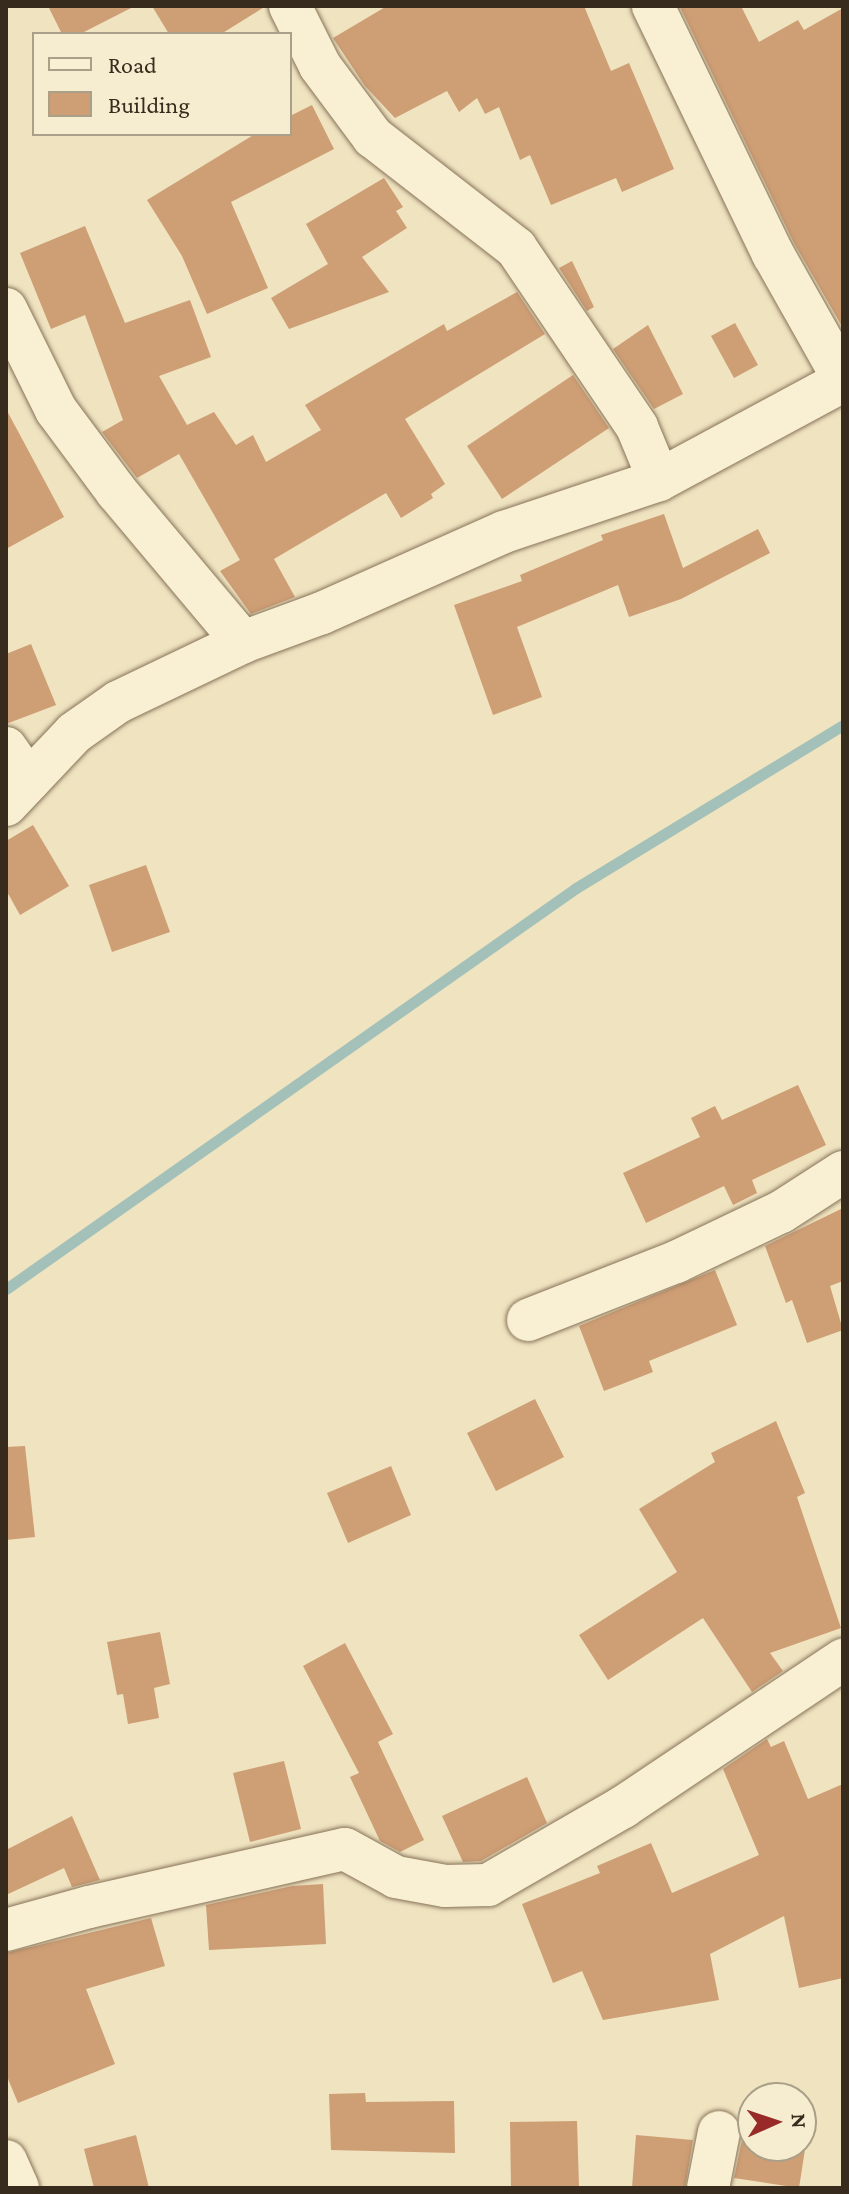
<!DOCTYPE html>
<style>
body{margin:0}
#map{position:relative;width:849px;height:2194px;overflow:hidden;background:#efe3c0;font-family:"Crimson Pro",serif}
div>[style]{position:absolute}
.stream>*{height:11px;margin:-5.5px;padding:0 5.5px;transform-origin:5.5px;border-radius:5.5px;background:#a3c1b9}
.building>*{inset:0;background:#ce9e75}
.roads{filter:drop-shadow(0 0 2px #887358) drop-shadow(0 0 2px #887358)}
.minor>*{height:42px;margin:-21px;padding:0 21px;transform-origin:21px;border-radius:21px;background:#f9f0d4}
span{translate:-50% -50%;white-space:nowrap;text-align:center;line-height:1.15;-webkit-text-stroke:8px #f6edd0;paint-order:stroke}
.frame{position:absolute;inset:0;border:8px solid #372b1d;pointer-events:none}
.legend{position:absolute;left:32px;top:32px;width:260px;height:104px;box-sizing:border-box;background:#f6edd0;border:2px solid #aa9f88;margin:0;padding:10px 14px;list-style:none;font-size:24px;color:#372b1d}
.legend li{display:flex;align-items:center;gap:16px;height:40px}
.legend b{width:40px;border:2px solid #aa9f88}
.north{position:absolute;left:737px;top:2082px;width:80px;height:80px;box-sizing:border-box;background:#f6edd0;border:2px solid #aa9f88;border-radius:50%;rotate:87deg;font-size:22px;font-weight:700;line-height:32px;text-align:center;color:#372b1d}
.north::after{content:'';display:block;margin:auto;width:28px;height:36px;background:#982a27;clip-path:polygon(50% 0,100% 100%,50% 72%,0 100%)}
</style>
<div id="map">
<div class="stream">
<i style="left:6px;top:1289px;width:697px;rotate:-35.13deg"></i>
<i style="left:576px;top:888px;width:313px;rotate:-31.4deg"></i>
</div>
<div class="building">
<i style="clip-path:polygon(48px 6px,135px 6px,80px 34px,62px 34px)"></i>
<i style="clip-path:polygon(152px 6px,266px 6px,221px 34px,169px 34px)"></i>
<i style="clip-path:polygon(387px 6px,584px 6px,611px 71px,629px 63px,674px 169px,622px 192px,616px 178px,551px 205px,530px 155px,520px 160px,499px 107px,485px 114px,477px 98px,459px 112px,447px 91px,395px 118px,365px 86px,333px 38px)"></i>
<i style="clip-path:polygon(741px 6px,759px 42px,798px 20px,804px 30px,843px 8px,843px 328px,794px 243px,680px 7px)"></i>
<i style="clip-path:polygon(312px 105px,334px 149px,231px 202px,268px 288px,207px 314px,182px 256px,147px 200px,255px 134px,290px 134px,290px 116px)"></i>
<i style="clip-path:polygon(384px 178px,403px 207px,396px 211px,407px 228px,362px 257px,389px 292px,289px 329px,271px 298px,328px 264px,306px 224px)"></i>
<i style="clip-path:polygon(85px 226px,125px 323px,190px 300px,211px 357px,159px 376px,187px 425px,214px 412px,236px 445px,253px 435px,266px 462px,321px 430px,305px 405px,444px 324px,447px 331px,517px 292px,545px 334px,405px 419px,445px 484px,431px 494px,433px 498px,401px 518px,386px 493px,274px 559px,295px 597px,251px 614px,220px 571px,240px 560px,179px 454px,137px 478px,102px 432px,123px 420px,85px 315px,51px 329px,20px 253px)"></i>
<i style="clip-path:polygon(572px 261px,594px 307px,587px 311px,559px 268px)"></i>
<i style="clip-path:polygon(735px 323px,758px 365px,734px 378px,711px 336px)"></i>
<i style="clip-path:polygon(648px 325px,683px 394px,654px 409px,613px 349px)"></i>
<i style="clip-path:polygon(573px 375px,609px 428px,502px 499px,467px 446px)"></i>
<i style="clip-path:polygon(6px 409px,64px 517px,6px 549px)"></i>
<i style="clip-path:polygon(664px 514px,683px 568px,758px 529px,770px 553px,681px 599px,629px 617px,618px 585px,517px 627px,542px 697px,493px 715px,454px 605px,522px 581px,520px 575px,603px 540px,601px 535px)"></i>
<i style="clip-path:polygon(31px 644px,56px 705px,6px 724px,6px 654px)"></i>
<i style="clip-path:polygon(33px 825px,69px 886px,20px 915px,6px 890px,6px 841px)"></i>
<i style="clip-path:polygon(146px 865px,170px 932px,112px 952px,89px 885px)"></i>
<i style="clip-path:polygon(798px 1085px,826px 1145px,752px 1180px,757px 1193px,733px 1205px,724px 1186px,646px 1223px,623px 1173px,700px 1137px,691px 1118px,715px 1106px,722px 1120px)"></i>
<i style="clip-path:polygon(843px 1208px,843px 1281px,830px 1286px,843px 1330px,807px 1343px,792px 1300px,786px 1303px,765px 1246px)"></i>
<i style="clip-path:polygon(715px 1270px,737px 1325px,649px 1361px,653px 1372px,604px 1391px,579px 1326px)"></i>
<i style="clip-path:polygon(535px 1399px,564px 1457px,496px 1491px,467px 1433px)"></i>
<i style="clip-path:polygon(776px 1421px,805px 1493px,797px 1497px,841px 1628px,770px 1653px,783px 1671px,752px 1692px,703px 1618px,608px 1680px,579px 1635px,677px 1572px,639px 1509px,715px 1462px,711px 1453px)"></i>
<i style="clip-path:polygon(25px 1446px,35px 1537px,6px 1540px,6px 1447px)"></i>
<i style="clip-path:polygon(391px 1466px,411px 1515px,348px 1543px,327px 1493px)"></i>
<i style="clip-path:polygon(160px 1632px,170px 1684px,154px 1688px,159px 1718px,128px 1724px,123px 1694px,117px 1695px,107px 1642px)"></i>
<i style="clip-path:polygon(345px 1643px,393px 1734px,378px 1742px,424px 1840px,400px 1852px,380px 1841px,350px 1777px,359px 1773px,303px 1666px)"></i>
<i style="clip-path:polygon(767px 1739px,771px 1747px,784px 1741px,808px 1799px,843px 1784px,843px 1978px,799px 1988px,784px 1916px,710px 1954px,719px 2000px,603px 2020px,582px 1971px,553px 1983px,522px 1904px,600px 1873px,597px 1866px,651px 1843px,672px 1893px,759px 1855px,723px 1769px)"></i>
<i style="clip-path:polygon(284px 1761px,301px 1829px,250px 1842px,233px 1773px)"></i>
<i style="clip-path:polygon(527px 1777px,547px 1823px,481px 1861px,463px 1862px,442px 1816px)"></i>
<i style="clip-path:polygon(72px 1816px,100px 1880px,72px 1887px,64px 1868px,6px 1895px,6px 1850px)"></i>
<i style="clip-path:polygon(323px 1884px,326px 1944px,209px 1950px,206px 1905px,292px 1886px)"></i>
<i style="clip-path:polygon(151px 1918px,165px 1966px,86px 1989px,115px 2064px,18px 2103px,6px 2074px,6px 1953px)"></i>
<i style="clip-path:polygon(365px 2093px,366px 2102px,454px 2101px,455px 2153px,331px 2150px,329px 2094px)"></i>
<i style="clip-path:polygon(739px 2120px,753px 2122px,753px 2146px,801px 2146px,801px 2129px,808px 2130px,799px 2188px,734px 2178px,743px 2136px)"></i>
<i style="clip-path:polygon(577px 2121px,579px 2187px,511px 2188px,510px 2122px)"></i>
<i style="clip-path:polygon(136px 2135px,149px 2188px,94px 2188px,84px 2149px)"></i>
<i style="clip-path:polygon(636px 2135px,693px 2140px,685px 2188px,632px 2188px)"></i>
</div>
<div class="roads">
<div class="minor">
<i style="left:290px;top:6px;width:67px;rotate:63.4deg"></i>
<i style="left:320px;top:66px;width:89px;rotate:53.3deg"></i>
<i style="left:373px;top:137px;width:181px;rotate:37.8deg"></i>
<i style="left:516px;top:248px;width:216px;rotate:55.9deg"></i>
<i style="left:637px;top:427px;width:57px;rotate:67.5deg"></i>
<i style="left:653px;top:6px;width:276px;rotate:64.2deg"></i>
<i style="left:773px;top:254px;width:142px;rotate:60.6deg"></i>
<i style="left:6px;top:309px;width:113px;rotate:63.7deg"></i>
<i style="left:56px;top:410px;width:102px;rotate:53.4deg"></i>
<i style="left:117px;top:492px;width:196px;rotate:50deg"></i>
<i style="left:6px;top:748px;width:40px;rotate:55.1deg"></i>
<i style="left:6px;top:805px;width:99px;rotate:-46.6deg"></i>
<i style="left:74px;top:733px;width:54px;rotate:-35.2deg"></i>
<i style="left:118px;top:702px;width:139px;rotate:-25.6deg"></i>
<i style="left:243px;top:642px;width:84px;rotate:-20.2deg"></i>
<i style="left:322px;top:613px;width:199px;rotate:-24deg"></i>
<i style="left:504px;top:532px;width:163px;rotate:-18.5deg"></i>
<i style="left:659px;top:480px;width:209px;rotate:-28.3deg"></i>
<i style="left:528px;top:1320px;width:159px;rotate:-21.4deg"></i>
<i style="left:676px;top:1262px;width:116px;rotate:-25.5deg"></i>
<i style="left:781px;top:1212px;width:74px;rotate:-32.8deg"></i>
<i style="left:6px;top:1930px;width:86px;rotate:-15.5deg"></i>
<i style="left:89px;top:1907px;width:262px;rotate:-12.8deg"></i>
<i style="left:345px;top:1849px;width:58px;rotate:28.8deg"></i>
<i style="left:396px;top:1877px;width:50px;rotate:10.4deg"></i>
<i style="left:445px;top:1886px;width:43px;rotate:-1.3deg"></i>
<i style="left:488px;top:1885px;width:156px;rotate:-30deg"></i>
<i style="left:623px;top:1807px;width:265px;rotate:-33.8deg"></i>
<i style="left:6px;top:2161px;width:30px;rotate:66deg"></i>
<i style="left:708px;top:2188px;width:57px;rotate:-78.9deg"></i>
</div>
</div>
<div class="frame"></div>
<ul class="legend">
<li><b style="height:10px;background:#f9f0d4"></b>Road</li>
<li><b style="height:22px;background:#ce9e75"></b>Building</li>
</ul>
<div class="north">N</div>
</div>
